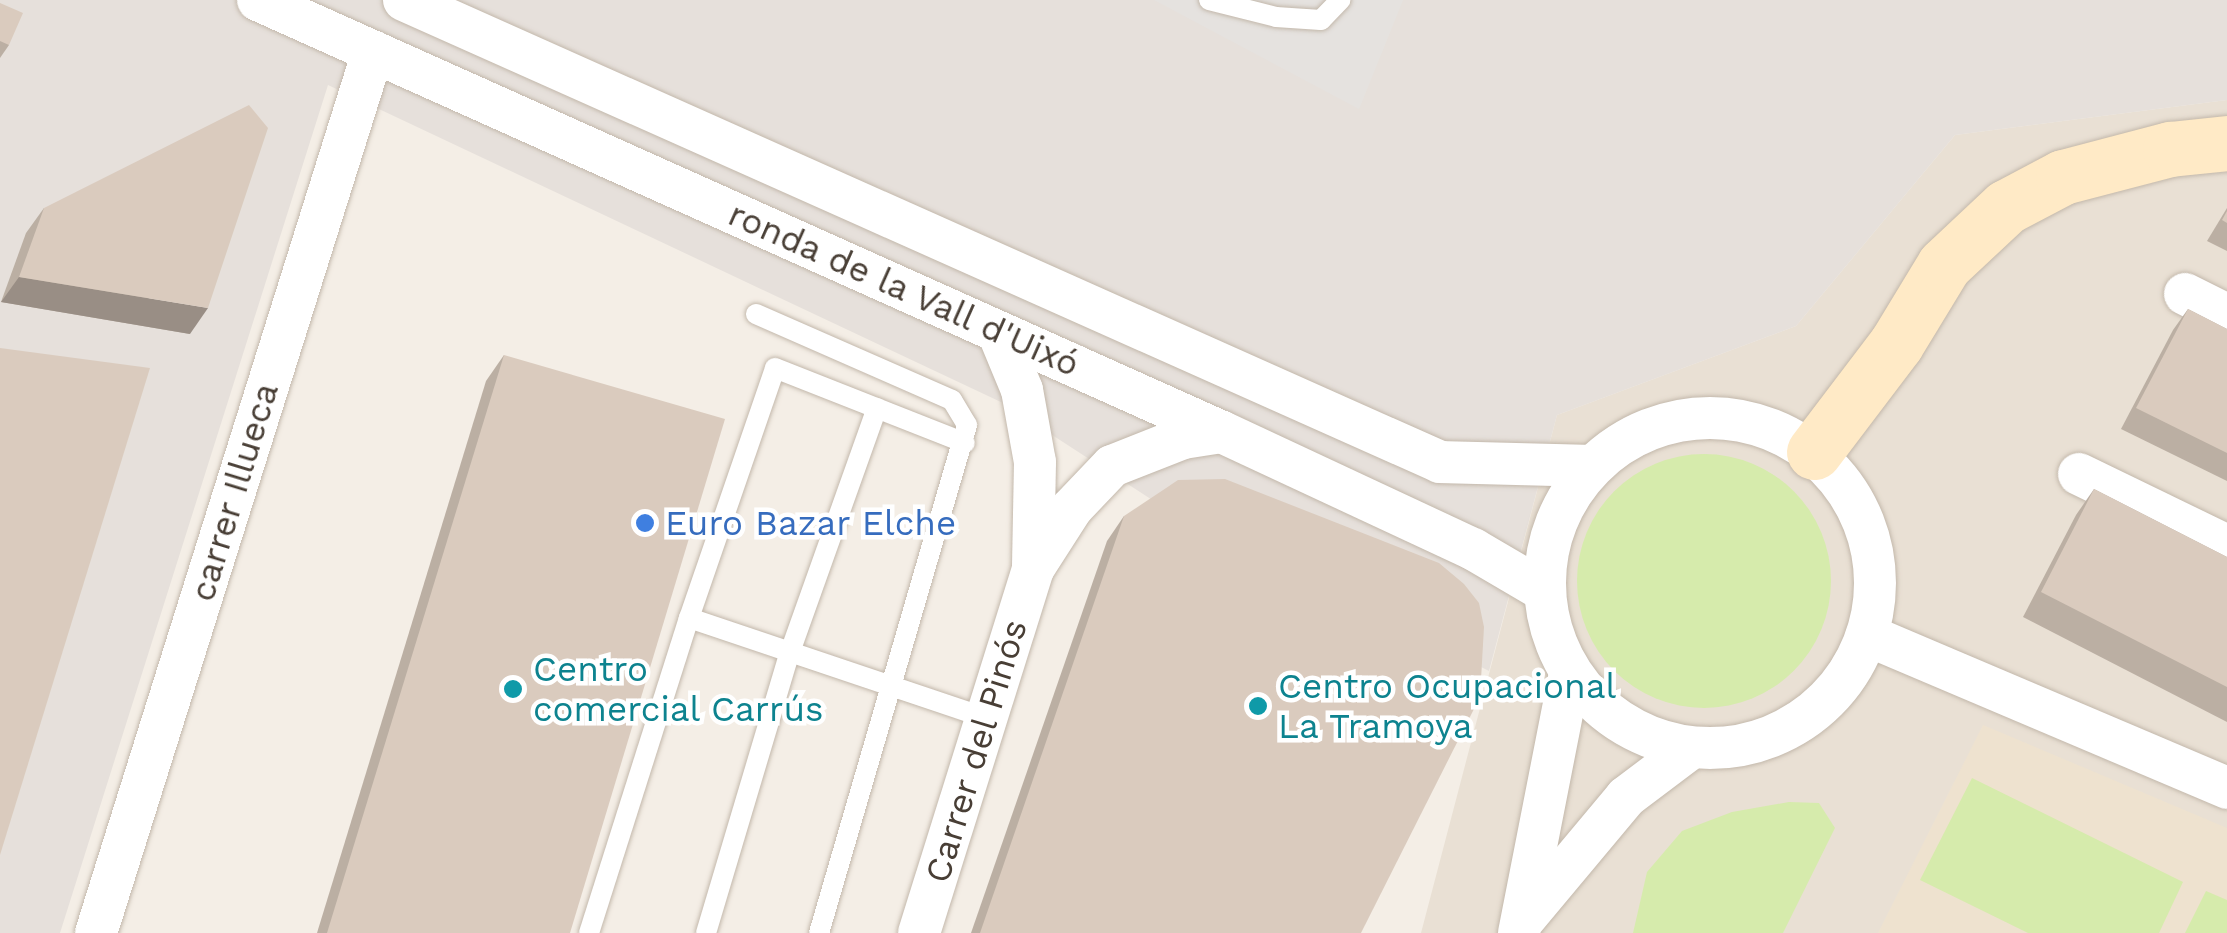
<!DOCTYPE html>
<meta charset="utf-8">
<style>
body{margin:0}
#map{position:relative;width:2227px;height:933px;overflow:hidden;background:#f4eee6;font-family:"Work Sans",sans-serif}
div>[style]{position:absolute}
.residential>*{inset:0;background:#e9e0d4}
.industrial>*{inset:0;background:#e6e0db}
.education>*{inset:0;background:#eee2cf}
.green>*{inset:0;background:#d6ebac}
.round{border-radius:50%}
.parking>*{inset:0;background:#e5e2df}
.roads{filter:drop-shadow(0 0 2px #c3b8ab) drop-shadow(0 0 2px #c3b8ab)}
.lane>*{height:20px;margin:-10px;padding:0 10px;transform-origin:10px;border-radius:10px;background:#fff}
.street>*{height:42px;margin:-21px;padding:0 21px;transform-origin:21px;border-radius:21px;background:#fff}
.street>.ring{margin:-21px;padding:0;box-sizing:content-box;background:none;border:42px solid #fff;border-radius:50%}
.secondary>*{height:55px;margin:-27.5px;padding:0 27.5px;transform-origin:27.5px;border-radius:27.5px;background:#ffeac6}
.wall>*{inset:0;background:#bbafa3}
.shaded-wall>*{inset:0;background:#998e85}
.building>*{inset:0;background:#dacbbe}
.dots>*{width:28px;height:28px;translate:-50% -50%;box-sizing:border-box;border:5px solid #fff;border-radius:50%}
span{translate:-50% -50%;white-space:nowrap;text-align:center;line-height:1.15;-webkit-text-stroke:9px #fff;paint-order:stroke}
.street-label{font-size:35px;color:#483e35}
.shop-label{font-size:35px;color:#366cbe}
.left{translate:0 -50%;text-align:left}
.culture-label{font-size:35px;color:#0d838f}
</style>
<div id="map">
<div class="residential">
<i style="clip-path:polygon(2227px 100px,2227px 933px,1421px 933px,1557px 415px,1796px 326px,1955px 135px)"></i>
</div>
<div class="industrial">
<i style="clip-path:polygon(0 0,2227px 0,2227px 100px,1955px 135px,1796px 326px,1557px 415px,1489px 671px,1160px 505px,1003px 403px,328px 85px,60px 933px,0 933px)"></i>
</div>
<div class="education">
<i style="clip-path:polygon(1983px 725px,2227px 828px,2227px 933px,1878px 933px)"></i>
</div>
<div class="green">
<i class="round" style="left:1577px;top:454px;width:254px;height:254px"></i>
<i style="clip-path:polygon(1972px 778px,2183px 882px,2159px 933px,2028px 933px,1920px 880px)"></i>
<i style="clip-path:polygon(1789px 802px,1819px 803px,1835px 828px,1783px 933px,1633px 933px,1647px 872px,1682px 831px,1732px 812px)"></i>
<i style="clip-path:polygon(2206px 891px,2227px 900px,2227px 933px,2185px 933px)"></i>
</div>
<div class="parking">
<i style="clip-path:polygon(1154px 0,1403px 0,1359px 109px)"></i>
</div>
<div class="roads">
<div class="lane">
<i style="left:1209px;top:0;width:69px;rotate:14.2deg"></i>
<i style="left:1276px;top:17px;width:45px;rotate:3.8deg"></i>
<i style="left:1321px;top:20px;width:28px;rotate:-46deg"></i>
<i style="left:756px;top:314px;width:214px;rotate:23.7deg"></i>
<i style="left:952px;top:400px;width:29px;rotate:59deg"></i>
<i style="left:967px;top:425px;width:529px;rotate:106.24deg"></i>
<i style="left:689px;top:618px;width:264px;rotate:-71deg"></i>
<i style="left:775px;top:368px;width:204px;rotate:21.5deg"></i>
<i style="left:589px;top:933px;width:330px;rotate:-72.4deg"></i>
<i style="left:689px;top:618px;width:313px;rotate:18.6deg"></i>
<i style="left:706px;top:933px;width:293px;rotate:-73.4deg"></i>
<i style="left:790px;top:652px;width:259px;rotate:-70.4deg"></i>
</div>
<div class="street">
<i style="left:258px;top:0;width:1056px;rotate:24.14deg"></i>
<i style="left:1222px;top:432px;width:277px;rotate:25deg"></i>
<i style="left:1473px;top:549px;width:81px;rotate:30.4deg"></i>
<i style="left:404px;top:0;width:1134px;rotate:24.03deg"></i>
<i style="left:1440px;top:462px;width:152px;rotate:1.5deg"></i>
<i style="left:2185px;top:294px;width:47px;rotate:26.6deg"></i>
<i style="left:998px;top:332px;width:63px;rotate:67.5deg"></i>
<i style="left:1022px;top:390px;width:73px;rotate:79.8deg"></i>
<i style="left:1035px;top:462px;width:107px;rotate:91.1deg"></i>
<i class="ring" style="left:1545px;top:418px;width:288px;height:288px"></i>
<i style="left:2079px;top:474px;width:165px;rotate:25.9deg"></i>
<i style="left:1867px;top:635px;width:391px;rotate:23deg"></i>
<i style="left:1525px;top:918px;width:158px;rotate:-50.1deg"></i>
<i style="left:1626px;top:797px;width:81px;rotate:-37deg"></i>
<i style="left:96px;top:933px;width:924px;rotate:-72.55deg"></i>
<i style="left:919px;top:933px;width:381px;rotate:-72.6deg"></i>
<i style="left:1033px;top:569px;width:72px;rotate:-57.4deg"></i>
<i style="left:1072px;top:508px;width:58px;rotate:-46.4deg"></i>
<i style="left:1112px;top:466px;width:76px;rotate:-21.5deg"></i>
<i style="left:1183px;top:438px;width:39px;rotate:-9deg"></i>
<i style="left:1519px;top:933px;width:265px;rotate:-78.9deg"></i>
</div>
<div class="secondary">
<i style="left:1814px;top:452px;width:136px;rotate:-52.8deg"></i>
<i style="left:1896px;top:344px;width:92px;rotate:-58.7deg"></i>
<i style="left:1944px;top:265px;width:85px;rotate:-43.1deg"></i>
<i style="left:2006px;top:207px;width:64px;rotate:-27.8deg"></i>
<i style="left:2063px;top:177px;width:111px;rotate:-14.7deg"></i>
<i style="left:2170px;top:149px;width:57px;rotate:-6deg"></i>
</div>
</div>
<div class="wall">
<i style="clip-path:polygon(0 3px,9px 45px,0 58px)"></i>
<i style="clip-path:polygon(44px 208px,190px 334px,1px 302px,26px 233px)"></i>
<i style="clip-path:polygon(2227px 208px,2227px 251px,2207px 241px)"></i>
<i style="clip-path:polygon(2188px 309px,2227px 329px,2227px 481px,2121px 429px,2173px 330px)"></i>
<i style="clip-path:polygon(504px 355px,570px 933px,317px 933px,486px 381px)"></i>
<i style="clip-path:polygon(2094px 489px,2227px 557px,2227px 722px,2023px 617px,2076px 515px)"></i>
<i style="clip-path:polygon(1124px 516px,1361px 933px,971px 933px,1107px 541px)"></i>
</div>
<div class="shaded-wall">
<i style="clip-path:polygon(19px 277px,208px 308px,190px 334px,1px 302px)"></i>
</div>
<div class="building">
<i style="clip-path:polygon(0 3px,23px 13px,9px 45px,0 41px)"></i>
<i style="clip-path:polygon(249px 105px,268px 128px,208px 308px,19px 277px,44px 208px)"></i>
<i style="clip-path:polygon(2227px 211px,2227px 223px,2222px 220px)"></i>
<i style="clip-path:polygon(2188px 309px,2227px 329px,2227px 453px,2136px 408px)"></i>
<i style="clip-path:polygon(0 348px,150px 368px,0 855px)"></i>
<i style="clip-path:polygon(504px 355px,725px 419px,570px 933px,327px 933px)"></i>
<i style="clip-path:polygon(1225px 479px,1439px 563px,1464px 584px,1479px 603px,1484px 627px,1480px 697px,1361px 933px,980px 933px,1124px 516px,1178px 480px)"></i>
<i style="clip-path:polygon(2094px 489px,2227px 557px,2227px 687px,2041px 592px)"></i>
</div>
<div class="dots">
<i style="left:645px;top:523px;background:#3f7fe0"></i>
<i style="left:513px;top:689px;background:#0f9aa8"></i>
<i style="left:1258px;top:706px;background:#0f9aa8"></i>
</div>
<div class="street-label">
<span style="left:904px;top:289px;rotate:24deg">ronda de la Vall d'Uixó</span>
<span style="left:234px;top:492px;rotate:-73deg">carrer Illueca</span>
<span style="left:976px;top:751px;rotate:-73deg">Carrer del Pinós</span>
</div>
<div class="shop-label">
<span class="left" style="left:665px;top:523px">Euro Bazar Elche</span>
</div>
<div class="culture-label">
<span class="left" style="left:533px;top:689px">Centro<br>comercial Carrús</span>
<span class="left" style="left:1278px;top:706px">Centro Ocupacional<br>La Tramoya</span>
</div>
</div>
